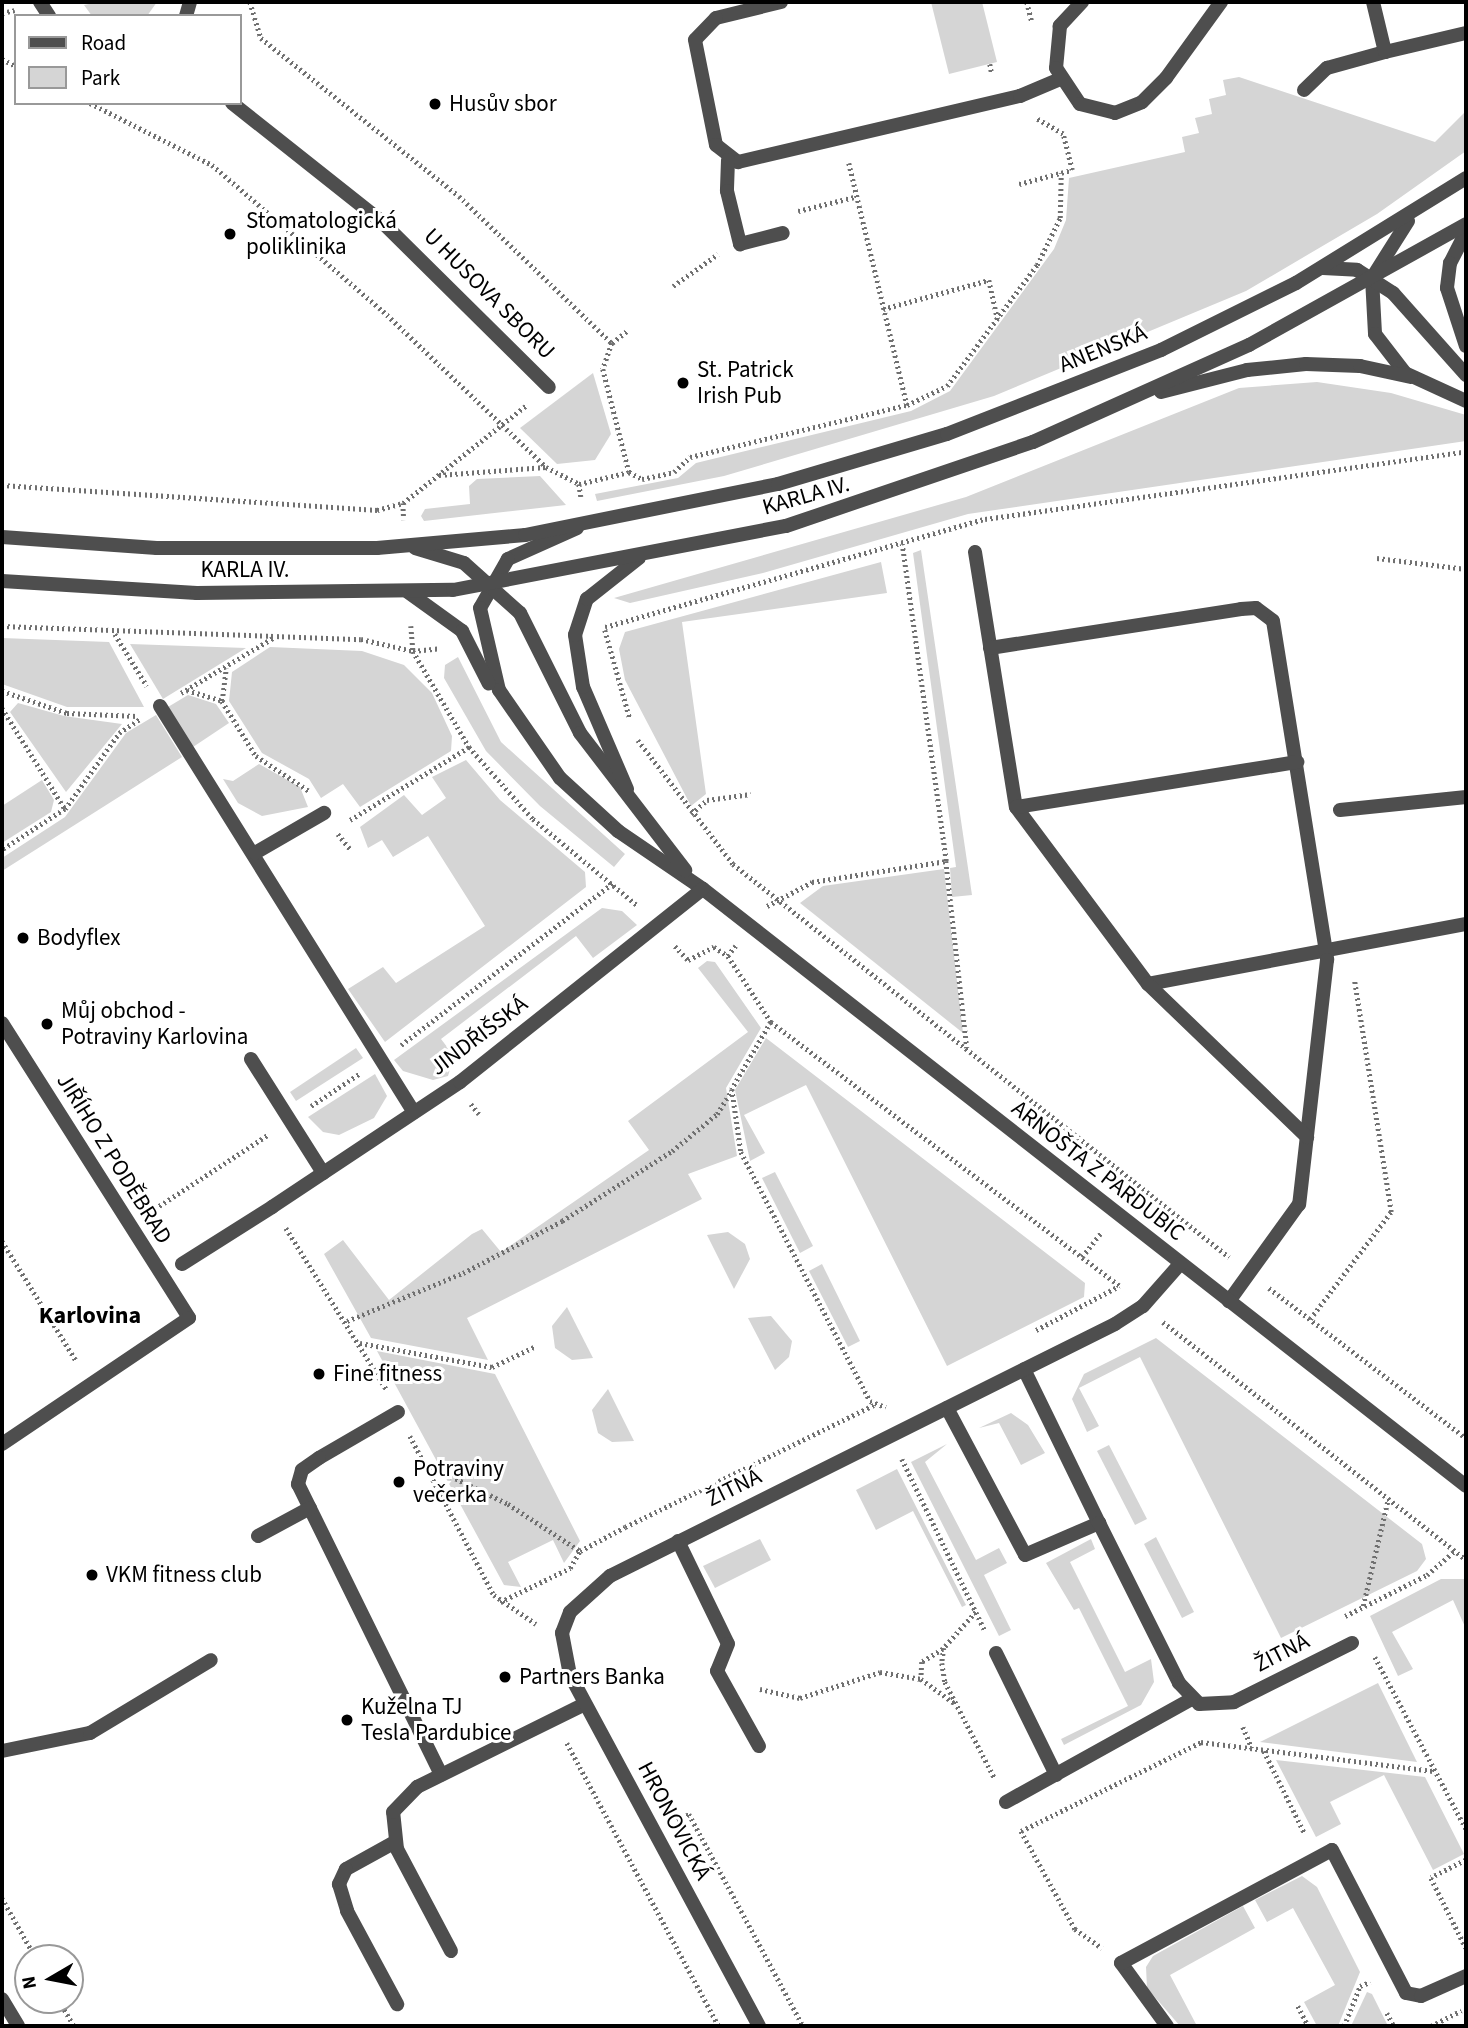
<!DOCTYPE html>
<meta charset="utf-8">
<style>
body{margin:0}
#map{position:relative;width:1468px;height:2028px;overflow:hidden;background:#fff;font-family:"Source Sans 3",sans-serif}
div>[style]{position:absolute}
.green>*{inset:0;background:#d5d5d5}
.path>*{height:4.5px;margin-top:-2.25px;transform-origin:0;background:repeating-linear-gradient(90deg,#707070 0 2px,transparent 0 5.5px)}
.service>*{height:14px;margin:-7px;padding:0 7px;transform-origin:7px;border-radius:7px;background:#4e4e4e}
.pedestrian>*{height:14px;margin:-7px;padding:0 7px;transform-origin:7px;border-radius:7px;background:#4e4e4e}
.minor>*{height:14px;margin:-7px;padding:0 7px;transform-origin:7px;border-radius:7px;background:#4e4e4e}
.tertiary>*{height:14px;margin:-7px;padding:0 7px;transform-origin:7px;border-radius:7px;background:#4e4e4e}
.dots>*{width:19px;height:19px;translate:-50% -50%;box-sizing:border-box;border:4px solid #fff;border-radius:50%}
span{translate:-50% -50%;white-space:nowrap;text-align:center;line-height:1.15;-webkit-text-stroke:6px #fff;paint-order:stroke}
.poi-label{font-size:23px;color:#000}
.left{translate:0 -50%;text-align:left}
.street-label{font-size:23px;color:#000}
.neighbourhood-label{font-size:24px;color:#000;font-weight:700}
.frame{position:absolute;inset:0;border:4px solid #000;pointer-events:none}
.legend{position:absolute;left:14px;top:14px;width:228px;height:91px;box-sizing:border-box;background:#fff;border:2px solid #999;margin:0;padding:9px 12px;list-style:none;font-size:21px;color:#000}
.legend li{display:flex;align-items:center;gap:14px;height:35px}
.legend b{width:35px;border:2px solid #999}
.north{position:absolute;left:14px;top:1944px;width:70px;height:70px;box-sizing:border-box;background:#fff;border:2px solid #999;border-radius:50%;rotate:260deg;font-size:19px;font-weight:700;line-height:28px;text-align:center;color:#000}
.north::after{content:'';display:block;margin:auto;width:24px;height:32px;background:#000;clip-path:polygon(50% 0,100% 100%,50% 72%,0 100%)}
</style>
<div id="map">
<div class="green">
<i style="clip-path:polygon(99px 2px,157px 2px,147px 16px,92px 16px,84px 5px)"></i>
<i style="clip-path:polygon(931px 2px,982px 2px,997px 62px,949px 74px)"></i>
<i style="clip-path:polygon(1239px 77px,1435px 142px,1466px 111px,1466px 151px,1377px 214px,1246px 291px,994px 396px,724px 476px,597px 501px,595px 494px,678px 478px,696px 463px,911px 411px,950px 391px,1054px 249px,1066px 220px,1069px 178px,1185px 152px,1182px 137px,1199px 133px,1195px 118px,1212px 114px,1209px 99px,1226px 95px,1223px 80px)"></i>
<i style="clip-path:polygon(593px 373px,611px 434px,595px 460px,557px 464px,520px 428px)"></i>
<i style="clip-path:polygon(1317px 382px,1391px 393px,1466px 415px,1466px 441px,968px 514px,763px 573px,630px 603px,614px 598px,966px 497px,1239px 388px)"></i>
<i style="clip-path:polygon(540px 476px,566px 505px,424px 521px,421px 516px,425px 509px,470px 504px,469px 486px,477px 479px)"></i>
<i style="clip-path:polygon(921px 550px,972px 895px,952px 897px,950px 868px,956px 867px,913px 553px)"></i>
<i style="clip-path:polygon(881px 562px,887px 593px,682px 622px,706px 794px,691px 806px,625px 680px,619px 649px,625px 632px)"></i>
<i style="clip-path:polygon(2px 638px,109px 642px,144px 707px,67px 707px,2px 684px)"></i>
<i style="clip-path:polygon(130px 644px,246px 648px,163px 699px)"></i>
<i style="clip-path:polygon(270px 647px,362px 651px,404px 665px,432px 693px,452px 736px,451px 751px,360px 807px,343px 784px,321px 798px,309px 779px,262px 753px,229px 701px,232px 672px)"></i>
<i style="clip-path:polygon(458px 657px,501px 742px,625px 854px,614px 867px,540px 806px,486px 751px,444px 678px,445px 665px)"></i>
<i style="clip-path:polygon(188px 695px,216px 704px,229px 723px,193px 747px,168px 707px)"></i>
<i style="clip-path:polygon(18px 703px,64px 716px,122px 724px,66px 792px,10px 712px)"></i>
<i style="clip-path:polygon(156px 715px,182px 757px,2px 871px,2px 858px,65px 817px,126px 733px)"></i>
<i style="clip-path:polygon(466px 760px,500px 800px,585px 872px,586px 887px,385px 1042px,348px 989px,383px 967px,396px 983px,485px 926px,428px 836px,393px 857px,382px 840px,368px 848px,360px 827px,404px 795px,422px 815px,446px 798px,432px 777px)"></i>
<i style="clip-path:polygon(259px 764px,300px 787px,308px 807px,262px 816px,238px 803px,223px 779px,233px 781px)"></i>
<i style="clip-path:polygon(42px 780px,54px 800px,51px 812px,2px 843px,2px 806px)"></i>
<i style="clip-path:polygon(944px 869px,963px 1033px,800px 903px,823px 886px)"></i>
<i style="clip-path:polygon(602px 908px,622px 911px,637px 925px,593px 958px,576px 936px,441px 1039px,454px 1056px,448px 1076px,433px 1080px,403px 1071px,394px 1060px)"></i>
<i style="clip-path:polygon(707px 961px,715px 962px,761px 1028px,726px 1088px,737px 1156px,688px 1174px,702px 1199px,467px 1318px,488px 1360px,371px 1338px,324px 1254px,343px 1240px,389px 1300px,472px 1234px,482px 1229px,501px 1252px,649px 1150px,628px 1121px,748px 1032px,698px 968px)"></i>
<i style="clip-path:polygon(766px 1038px,1085px 1283px,1084px 1297px,947px 1366px,806px 1085px,744px 1115px,765px 1153px,750px 1161px,735px 1090px)"></i>
<i style="clip-path:polygon(356px 1048px,363px 1058px,296px 1101px,290px 1092px)"></i>
<i style="clip-path:polygon(375px 1074px,387px 1096px,374px 1118px,339px 1135px,323px 1132px,308px 1117px)"></i>
<i style="clip-path:polygon(775px 1172px,813px 1246px,800px 1253px,762px 1178px)"></i>
<i style="clip-path:polygon(728px 1232px,745px 1244px,750px 1259px,734px 1289px,707px 1235px)"></i>
<i style="clip-path:polygon(822px 1264px,860px 1341px,848px 1347px,809px 1271px)"></i>
<i style="clip-path:polygon(567px 1307px,593px 1358px,572px 1360px,555px 1348px,552px 1326px)"></i>
<i style="clip-path:polygon(771px 1316px,792px 1341px,789px 1357px,775px 1370px,748px 1318px)"></i>
<i style="clip-path:polygon(1156px 1338px,1422px 1544px,1426px 1559px,1417px 1571px,1281px 1638px,1140px 1357px,1079px 1388px,1099px 1426px,1087px 1432px,1072px 1399px,1084px 1374px)"></i>
<i style="clip-path:polygon(377px 1351px,495px 1374px,580px 1541px,564px 1563px,553px 1540px,508px 1562px,521px 1587px,504px 1585px)"></i>
<i style="clip-path:polygon(608px 1389px,634px 1441px,612px 1442px,598px 1433px,592px 1410px)"></i>
<i style="clip-path:polygon(1011px 1413px,1028px 1425px,1045px 1453px,1021px 1465px,999px 1423px,979px 1428px)"></i>
<i style="clip-path:polygon(947px 1444px,925px 1462px,976px 1560px,999px 1548px,1007px 1563px,984px 1575px,1011px 1630px,999px 1636px,911px 1462px)"></i>
<i style="clip-path:polygon(1109px 1445px,1147px 1519px,1135px 1525px,1097px 1451px)"></i>
<i style="clip-path:polygon(897px 1469px,966px 1605px,962px 1607px,913px 1511px,876px 1530px,856px 1490px)"></i>
<i style="clip-path:polygon(1156px 1537px,1194px 1612px,1182px 1618px,1144px 1544px)"></i>
<i style="clip-path:polygon(760px 1539px,771px 1560px,715px 1588px,703px 1566px)"></i>
<i style="clip-path:polygon(1091px 1539px,1095px 1549px,1070px 1562px,1125px 1672px,1151px 1659px,1154px 1682px,1141px 1705px,1064px 1745px,1061px 1739px,1128px 1706px,1079px 1608px,1074px 1610px,1046px 1563px)"></i>
<i style="clip-path:polygon(1441px 1579px,1466px 1579px,1466px 1629px,1453px 1600px,1392px 1632px,1413px 1669px,1398px 1676px,1370px 1616px)"></i>
<i style="clip-path:polygon(1378px 1683px,1417px 1762px,1260px 1742px)"></i>
<i style="clip-path:polygon(1276px 1760px,1425px 1777px,1464px 1854px,1433px 1870px,1384px 1775px,1330px 1802px,1341px 1824px,1316px 1837px)"></i>
<i style="clip-path:polygon(1302px 1876px,1317px 1887px,1360px 1972px,1338px 2026px,1317px 2026px,1304px 2002px,1335px 1985px,1293px 1908px,1267px 1922px,1255px 1900px)"></i>
<i style="clip-path:polygon(1243px 1906px,1255px 1928px,1170px 1975px,1197px 2026px,1180px 2026px,1147px 1988px,1146px 1967px,1153px 1956px)"></i>
<i style="clip-path:polygon(1367px 1992px,1372px 1994px,1388px 2026px,1351px 2026px)"></i>
</div>
<div class="path">
<i style="left:250px;top:2px;width:38px;rotate:73deg"></i>
<i style="left:261px;top:38px;width:253px;rotate:38.6deg"></i>
<i style="left:459px;top:196px;width:212px;rotate:43.9deg"></i>
<i style="left:612px;top:343px;width:28px;rotate:109deg"></i>
<i style="left:603px;top:369px;width:106px;rotate:75.8deg"></i>
<i style="left:1027px;top:2px;width:21px;rotate:76deg"></i>
<i style="left:2px;top:13px;width:13px;rotate:-13deg"></i>
<i style="left:2px;top:59px;width:16px;rotate:27deg"></i>
<i style="left:990px;top:64px;width:10px;rotate:79deg"></i>
<i style="left:90px;top:103px;width:137px;rotate:26.9deg"></i>
<i style="left:212px;top:165px;width:225px;rotate:40.5deg"></i>
<i style="left:383px;top:311px;width:226px;rotate:43.7deg"></i>
<i style="left:546px;top:467px;width:37px;rotate:27deg"></i>
<i style="left:579px;top:484px;width:51px;rotate:-13.5deg"></i>
<i style="left:629px;top:472px;width:15px;rotate:28deg"></i>
<i style="left:642px;top:479px;width:33px;rotate:-12deg"></i>
<i style="left:674px;top:472px;width:22px;rotate:-43deg"></i>
<i style="left:690px;top:457px;width:223px;rotate:-13.5deg"></i>
<i style="left:907px;top:405px;width:44px;rotate:-25.4deg"></i>
<i style="left:947px;top:386px;width:151px;rotate:-53.4deg"></i>
<i style="left:1037px;top:265px;width:52px;rotate:-63.9deg"></i>
<i style="left:1060px;top:218px;width:45px;rotate:-88.7deg"></i>
<i style="left:849px;top:163px;width:249px;rotate:76.5deg"></i>
<i style="left:1019px;top:184px;width:55px;rotate:-14.8deg"></i>
<i style="left:1072px;top:170px;width:37px;rotate:-104deg"></i>
<i style="left:1063px;top:134px;width:30px;rotate:-150deg"></i>
<i style="left:798px;top:211px;width:58px;rotate:-14deg"></i>
<i style="left:673px;top:286px;width:55px;rotate:-35.4deg"></i>
<i style="left:883px;top:309px;width:110px;rotate:-15.3deg"></i>
<i style="left:989px;top:280px;width:42px;rotate:77.6deg"></i>
<i style="left:612px;top:343px;width:19px;rotate:-39deg"></i>
<i style="left:439px;top:475px;width:107px;rotate:-4.3deg"></i>
<i style="left:579px;top:484px;width:13px;rotate:81deg"></i>
<i style="left:2px;top:485px;width:376px;rotate:3.8deg"></i>
<i style="left:377px;top:510px;width:27px;rotate:-15deg"></i>
<i style="left:403px;top:503px;width:159px;rotate:-38.4deg"></i>
<i style="left:403px;top:503px;width:17px;rotate:87deg"></i>
<i style="left:1377px;top:558px;width:90px;rotate:7deg"></i>
<i style="left:2px;top:626px;width:359px;rotate:2.1deg"></i>
<i style="left:361px;top:639px;width:53px;rotate:13deg"></i>
<i style="left:413px;top:651px;width:27px;rotate:-6deg"></i>
<i style="left:411px;top:626px;width:25px;rotate:85deg"></i>
<i style="left:413px;top:651px;width:111px;rotate:59.7deg"></i>
<i style="left:605px;top:627px;width:395px;rotate:-15.9deg"></i>
<i style="left:985px;top:519px;width:486px;rotate:-8deg"></i>
<i style="left:605px;top:630px;width:92px;rotate:74.3deg"></i>
<i style="left:115px;top:634px;width:61px;rotate:58.4deg"></i>
<i style="left:187px;top:690px;width:37px;rotate:17deg"></i>
<i style="left:222px;top:701px;width:65px;rotate:58.3deg"></i>
<i style="left:256px;top:756px;width:64px;rotate:33.4deg"></i>
<i style="left:2px;top:691px;width:69px;rotate:18.7deg"></i>
<i style="left:67px;top:713px;width:70px;rotate:2.5deg"></i>
<i style="left:181px;top:693px;width:107px;rotate:-30.9deg"></i>
<i style="left:222px;top:701px;width:33px;rotate:-83deg"></i>
<i style="left:2px;top:708px;width:119px;rotate:58deg"></i>
<i style="left:65px;top:809px;width:75px;rotate:146.9deg"></i>
<i style="left:638px;top:740px;width:156px;rotate:52.5deg"></i>
<i style="left:733px;top:864px;width:633px;rotate:38.39deg"></i>
<i style="left:65px;top:809px;width:93px;rotate:-54.6deg"></i>
<i style="left:119px;top:733px;width:25px;rotate:-34deg"></i>
<i style="left:691px;top:814px;width:21px;rotate:-41deg"></i>
<i style="left:707px;top:800px;width:44px;rotate:-7.8deg"></i>
<i style="left:350px;top:820px;width:140px;rotate:-31.5deg"></i>
<i style="left:469px;top:747px;width:96px;rotate:48.4deg"></i>
<i style="left:533px;top:819px;width:136px;rotate:39.6deg"></i>
<i style="left:338px;top:834px;width:19px;rotate:51deg"></i>
<i style="left:946px;top:861px;width:188px;rotate:83.6deg"></i>
<i style="left:767px;top:906px;width:51px;rotate:-28.1deg"></i>
<i style="left:812px;top:882px;width:136px;rotate:-8.9deg"></i>
<i style="left:946px;top:861px;width:320px;rotate:-97.9deg"></i>
<i style="left:675px;top:946px;width:19px;rotate:47deg"></i>
<i style="left:688px;top:960px;width:29px;rotate:-27deg"></i>
<i style="left:714px;top:947px;width:17px;rotate:33deg"></i>
<i style="left:736px;top:946px;width:13px;rotate:129deg"></i>
<i style="left:728px;top:956px;width:79px;rotate:56.9deg"></i>
<i style="left:771px;top:1022px;width:439px;rotate:37.1deg"></i>
<i style="left:771px;top:1022px;width:78px;rotate:120.2deg"></i>
<i style="left:732px;top:1089px;width:64px;rotate:81.9deg"></i>
<i style="left:741px;top:1152px;width:280px;rotate:62.6deg"></i>
<i style="left:870px;top:1401px;width:17px;rotate:21deg"></i>
<i style="left:401px;top:1045px;width:268px;rotate:-37.4deg"></i>
<i style="left:471px;top:1104px;width:13px;rotate:51deg"></i>
<i style="left:311px;top:1106px;width:58px;rotate:-33.7deg"></i>
<i style="left:150px;top:1212px;width:142px;rotate:-33.2deg"></i>
<i style="left:286px;top:1228px;width:191px;rotate:58.1deg"></i>
<i style="left:2px;top:1241px;width:142px;rotate:58.2deg"></i>
<i style="left:1082px;top:1257px;width:31px;rotate:-52deg"></i>
<i style="left:1269px;top:1288px;width:248px;rotate:37.3deg"></i>
<i style="left:1310px;top:1319px;width:134px;rotate:-52.9deg"></i>
<i style="left:1391px;top:1212px;width:236px;rotate:-99deg"></i>
<i style="left:347px;top:1321px;width:126px;rotate:-22.5deg"></i>
<i style="left:463px;top:1273px;width:112px;rotate:-27.7deg"></i>
<i style="left:562px;top:1221px;width:130px;rotate:-32.5deg"></i>
<i style="left:672px;top:1151px;width:58px;rotate:-39.4deg"></i>
<i style="left:717px;top:1114px;width:28px;rotate:-58deg"></i>
<i style="left:1163px;top:1322px;width:385px;rotate:38.1deg"></i>
<i style="left:1036px;top:1330px;width:94px;rotate:-27.9deg"></i>
<i style="left:360px;top:1343px;width:134px;rotate:10.3deg"></i>
<i style="left:492px;top:1367px;width:47px;rotate:-25.5deg"></i>
<i style="left:410px;top:1436px;width:180px;rotate:62.2deg"></i>
<i style="left:494px;top:1595px;width:51px;rotate:34.6deg"></i>
<i style="left:902px;top:1459px;width:191px;rotate:64.2deg"></i>
<i style="left:426px;top:1464px;width:91px;rotate:26deg"></i>
<i style="left:508px;top:1504px;width:86px;rotate:33.1deg"></i>
<i style="left:500px;top:1602px;width:78px;rotate:-25.9deg"></i>
<i style="left:570px;top:1568px;width:20px;rotate:-60deg"></i>
<i style="left:580px;top:1551px;width:51px;rotate:-28.1deg"></i>
<i style="left:625px;top:1527px;width:277px;rotate:-26.1deg"></i>
<i style="left:1363px;top:1606px;width:110px;rotate:-76.8deg"></i>
<i style="left:976px;top:1612px;width:48px;rotate:131.6deg"></i>
<i style="left:944px;top:1648px;width:15px;rotate:98deg"></i>
<i style="left:942px;top:1663px;width:19px;rotate:81deg"></i>
<i style="left:945px;top:1682px;width:109px;rotate:62.7deg"></i>
<i style="left:1345px;top:1616px;width:92px;rotate:-26.6deg"></i>
<i style="left:1427px;top:1575px;width:37px;rotate:-41deg"></i>
<i style="left:943px;top:1649px;width:25px;rotate:148deg"></i>
<i style="left:922px;top:1662px;width:17px;rotate:93deg"></i>
<i style="left:921px;top:1679px;width:41px;rotate:36deg"></i>
<i style="left:1375px;top:1657px;width:195px;rotate:62.1deg"></i>
<i style="left:760px;top:1689px;width:41px;rotate:12.7deg"></i>
<i style="left:800px;top:1698px;width:84px;rotate:-18deg"></i>
<i style="left:880px;top:1672px;width:42px;rotate:9.7deg"></i>
<i style="left:1243px;top:1727px;width:23px;rotate:67deg"></i>
<i style="left:567px;top:1743px;width:321px;rotate:61.8deg"></i>
<i style="left:1264px;top:1751px;width:93px;rotate:63.7deg"></i>
<i style="left:677px;top:1821px;width:14px;rotate:-30deg"></i>
<i style="left:689px;top:1814px;width:241px;rotate:61.7deg"></i>
<i style="left:1021px;top:1831px;width:201px;rotate:-26.3deg"></i>
<i style="left:1201px;top:1742px;width:236px;rotate:7.1deg"></i>
<i style="left:1021px;top:1831px;width:112px;rotate:61.1deg"></i>
<i style="left:1075px;top:1929px;width:33px;rotate:35deg"></i>
<i style="left:1466px;top:1860px;width:39px;rotate:153deg"></i>
<i style="left:1431px;top:1878px;width:78px;rotate:63.4deg"></i>
<i style="left:2px;top:1898px;width:69px;rotate:60.5deg"></i>
<i style="left:59px;top:2000px;width:30px;rotate:60deg"></i>
<i style="left:1298px;top:2006px;width:22px;rotate:63deg"></i>
<i style="left:1387px;top:2013px;width:15px;rotate:62deg"></i>
<i style="left:1344px;top:2026px;width:43px;rotate:-68.2deg"></i>
<i style="left:1360px;top:1986px;width:11px;rotate:-22deg"></i>
<i style="left:1431px;top:2026px;width:34px;rotate:-27deg"></i>
</div>
<div class="service">
<i style="left:781px;top:2px;width:67px;rotate:166.2deg"></i>
<i style="left:716px;top:18px;width:30px;rotate:134deg"></i>
<i style="left:695px;top:40px;width:107px;rotate:78.7deg"></i>
<i style="left:716px;top:145px;width:28px;rotate:38deg"></i>
<i style="left:738px;top:162px;width:290px;rotate:-13.2deg"></i>
<i style="left:1020px;top:96px;width:43px;rotate:-23deg"></i>
<i style="left:1082px;top:2px;width:33px;rotate:133deg"></i>
<i style="left:1060px;top:26px;width:42px;rotate:95.4deg"></i>
<i style="left:1056px;top:68px;width:43px;rotate:56.3deg"></i>
<i style="left:1080px;top:104px;width:36px;rotate:14deg"></i>
<i style="left:1115px;top:113px;width:29px;rotate:-22deg"></i>
<i style="left:1142px;top:102px;width:34px;rotate:-45deg"></i>
<i style="left:1166px;top:78px;width:94px;rotate:-54.1deg"></i>
<i style="left:1385px;top:52px;width:83px;rotate:-13.2deg"></i>
<i style="left:1304px;top:90px;width:32px;rotate:-44deg"></i>
<i style="left:1327px;top:68px;width:60px;rotate:-15.4deg"></i>
<i style="left:1385px;top:52px;width:51px;rotate:-103.5deg"></i>
<i style="left:728px;top:160px;width:31px;rotate:92deg"></i>
<i style="left:727px;top:191px;width:55px;rotate:76.2deg"></i>
<i style="left:740px;top:244px;width:44px;rotate:-14.3deg"></i>
<i style="left:975px;top:552px;width:258px;rotate:80.9deg"></i>
<i style="left:1016px;top:807px;width:221px;rotate:53.3deg"></i>
<i style="left:1148px;top:984px;width:324px;rotate:-10.7deg"></i>
<i style="left:990px;top:648px;width:254px;rotate:-8.8deg"></i>
<i style="left:1241px;top:609px;width:15px;rotate:-4deg"></i>
<i style="left:1256px;top:608px;width:21px;rotate:37deg"></i>
<i style="left:1273px;top:621px;width:343px;rotate:80.9deg"></i>
<i style="left:1327px;top:960px;width:246px;rotate:96.5deg"></i>
<i style="left:1299px;top:1204px;width:120px;rotate:125.8deg"></i>
<i style="left:1016px;top:807px;width:285px;rotate:-9.1deg"></i>
<i style="left:1340px;top:810px;width:127px;rotate:-5.9deg"></i>
<i style="left:1148px;top:984px;width:221px;rotate:43.9deg"></i>
<i style="left:251px;top:1059px;width:135px;rotate:57.7deg"></i>
<i style="left:182px;top:1264px;width:107px;rotate:-32.3deg"></i>
<i style="left:398px;top:1412px;width:91px;rotate:149.8deg"></i>
<i style="left:319px;top:1458px;width:21px;rotate:145deg"></i>
<i style="left:302px;top:1470px;width:15px;rotate:106deg"></i>
<i style="left:298px;top:1484px;width:324px;rotate:63.8deg"></i>
<i style="left:258px;top:1536px;width:59px;rotate:-28.3deg"></i>
<i style="left:678px;top:1541px;width:114px;rotate:64.1deg"></i>
<i style="left:728px;top:1644px;width:29px;rotate:112deg"></i>
<i style="left:717px;top:1671px;width:86px;rotate:60.8deg"></i>
<i style="left:2px;top:1751px;width:90px;rotate:-11.6deg"></i>
<i style="left:90px;top:1733px;width:141px;rotate:-31.1deg"></i>
<i style="left:395px;top:1842px;width:56px;rotate:151.1deg"></i>
<i style="left:346px;top:1869px;width:17px;rotate:115deg"></i>
<i style="left:339px;top:1884px;width:28px;rotate:73deg"></i>
<i style="left:347px;top:1911px;width:106px;rotate:61.7deg"></i>
<i style="left:451px;top:1951px;width:115px;rotate:-117.9deg"></i>
<i style="left:397px;top:1849px;width:37px;rotate:-96deg"></i>
<i style="left:393px;top:1812px;width:35px;rotate:-46deg"></i>
<i style="left:417px;top:1787px;width:187px;rotate:-26.3deg"></i>
<i style="left:1167px;top:2026px;width:78px;rotate:-126.1deg"></i>
<i style="left:1121px;top:1963px;width:239px;rotate:-28.2deg"></i>
</div>
<div class="pedestrian">
<i style="left:2px;top:1023px;width:349px;rotate:57.6deg"></i>
<i style="left:189px;top:1318px;width:225px;rotate:146deg"></i>
</div>
<div class="minor">
<i style="left:40px;top:2px;width:17px;rotate:57deg"></i>
<i style="left:186px;top:16px;width:15px;rotate:-74deg"></i>
<i style="left:232px;top:103px;width:190px;rotate:38.4deg"></i>
<i style="left:381px;top:221px;width:236px;rotate:44.7deg"></i>
<i style="left:577px;top:528px;width:76px;rotate:155.8deg"></i>
<i style="left:508px;top:559px;width:56px;rotate:119.7deg"></i>
<i style="left:480px;top:608px;width:84px;rotate:77deg"></i>
<i style="left:499px;top:690px;width:107px;rotate:55.3deg"></i>
<i style="left:560px;top:778px;width:79px;rotate:42.4deg"></i>
<i style="left:618px;top:831px;width:103px;rotate:34.3deg"></i>
<i style="left:703px;top:889px;width:969px;rotate:38.04deg"></i>
<i style="left:415px;top:548px;width:51px;rotate:17deg"></i>
<i style="left:464px;top:563px;width:75px;rotate:41.8deg"></i>
<i style="left:520px;top:613px;width:134px;rotate:63.4deg"></i>
<i style="left:580px;top:733px;width:173px;rotate:52.5deg"></i>
<i style="left:408px;top:592px;width:67px;rotate:35.8deg"></i>
<i style="left:462px;top:631px;width:59px;rotate:63deg"></i>
<i style="left:160px;top:706px;width:479px;rotate:58deg"></i>
<i style="left:627px;top:789px;width:111px;rotate:-113.3deg"></i>
<i style="left:583px;top:687px;width:53px;rotate:-98.7deg"></i>
<i style="left:575px;top:635px;width:38px;rotate:-72deg"></i>
<i style="left:587px;top:599px;width:66px;rotate:-38.3deg"></i>
<i style="left:255px;top:853px;width:80px;rotate:-30.1deg"></i>
<i style="left:272px;top:1207px;width:226px;rotate:-33.6deg"></i>
<i style="left:460px;top:1082px;width:310px;rotate:-38.5deg"></i>
<i style="left:947px;top:1408px;width:166px;rotate:62deg"></i>
<i style="left:1025px;top:1555px;width:81px;rotate:-23.4deg"></i>
<i style="left:1099px;top:1523px;width:171px;rotate:-116deg"></i>
<i style="left:1099px;top:1523px;width:179px;rotate:63.4deg"></i>
<i style="left:1179px;top:1683px;width:29px;rotate:46deg"></i>
<i style="left:1199px;top:1704px;width:35px;rotate:-3deg"></i>
<i style="left:1234px;top:1702px;width:132px;rotate:-26.6deg"></i>
<i style="left:996px;top:1653px;width:136px;rotate:63.8deg"></i>
<i style="left:1006px;top:1802px;width:213px;rotate:-29deg"></i>
<i style="left:1332px;top:1850px;width:161px;rotate:62.6deg"></i>
<i style="left:1406px;top:1993px;width:15px;rotate:11deg"></i>
<i style="left:1421px;top:1996px;width:49px;rotate:-24deg"></i>
<i style="left:2px;top:1999px;width:31px;rotate:59deg"></i>
<i style="left:759px;top:2026px;width:399px;rotate:-118.3deg"></i>
<i style="left:570px;top:1675px;width:43px;rotate:-100.8deg"></i>
<i style="left:562px;top:1633px;width:22px;rotate:-69deg"></i>
<i style="left:570px;top:1612px;width:54px;rotate:-42deg"></i>
<i style="left:610px;top:1576px;width:564px;rotate:-26.52deg"></i>
<i style="left:1115px;top:1324px;width:33px;rotate:-33deg"></i>
<i style="left:1143px;top:1306px;width:56px;rotate:-48.6deg"></i>
</div>
<div class="tertiary">
<i style="left:1408px;top:221px;width:67px;rotate:122.3deg"></i>
<i style="left:1372px;top:278px;width:56px;rotate:86.9deg"></i>
<i style="left:1375px;top:334px;width:49px;rotate:52.4deg"></i>
<i style="left:1405px;top:373px;width:67px;rotate:24.7deg"></i>
<i style="left:1466px;top:232px;width:35px;rotate:117deg"></i>
<i style="left:1450px;top:263px;width:25px;rotate:97deg"></i>
<i style="left:1447px;top:288px;width:61px;rotate:71.9deg"></i>
<i style="left:1323px;top:268px;width:34px;rotate:3deg"></i>
<i style="left:1357px;top:270px;width:43px;rotate:32.6deg"></i>
<i style="left:1393px;top:293px;width:110px;rotate:48.3deg"></i>
<i style="left:1161px;top:392px;width:89px;rotate:-14.3deg"></i>
<i style="left:1247px;top:370px;width:59px;rotate:-5.8deg"></i>
<i style="left:1306px;top:364px;width:54px;rotate:2.1deg"></i>
<i style="left:1360px;top:366px;width:52px;rotate:12.2deg"></i>
<i style="left:2px;top:537px;width:155px;rotate:4.1deg"></i>
<i style="left:157px;top:548px;width:220px"></i>
<i style="left:377px;top:548px;width:149px;rotate:-5deg"></i>
<i style="left:525px;top:535px;width:258px;rotate:-11.4deg"></i>
<i style="left:778px;top:484px;width:176px;rotate:-16.5deg"></i>
<i style="left:947px;top:434px;width:230px;rotate:-21.4deg"></i>
<i style="left:1161px;top:350px;width:151px;rotate:-26.4deg"></i>
<i style="left:1296px;top:283px;width:200px;rotate:-31.7deg"></i>
<i style="left:2px;top:581px;width:195px;rotate:3.5deg"></i>
<i style="left:197px;top:593px;width:256px;rotate:-0.7deg"></i>
<i style="left:453px;top:590px;width:339px;rotate:-10.9deg"></i>
<i style="left:786px;top:526px;width:261px;rotate:-18.8deg"></i>
<i style="left:1033px;top:442px;width:237px;rotate:-24.2deg"></i>
<i style="left:1249px;top:345px;width:248px;rotate:-29.1deg"></i>
</div>
<div class="dots">
<i style="left:435px;top:104px;background:#000"></i>
<i style="left:230px;top:234px;background:#000"></i>
<i style="left:683px;top:383px;background:#000"></i>
<i style="left:23px;top:938px;background:#000"></i>
<i style="left:47px;top:1024px;background:#000"></i>
<i style="left:319px;top:1374px;background:#000"></i>
<i style="left:399px;top:1482px;background:#000"></i>
<i style="left:92px;top:1575px;background:#000"></i>
<i style="left:505px;top:1677px;background:#000"></i>
<i style="left:347px;top:1720px;background:#000"></i>
</div>
<div class="poi-label">
<span class="left" style="left:449px;top:104px">Husův sbor</span>
<span class="left" style="left:246px;top:234px">Stomatologická<br>poliklinika</span>
<span class="left" style="left:697px;top:383px">St. Patrick<br>Irish Pub</span>
<span class="left" style="left:37px;top:938px">Bodyflex</span>
<span class="left" style="left:61px;top:1024px">Můj obchod -<br>Potraviny Karlovina</span>
<span class="left" style="left:333px;top:1374px">Fine fitness</span>
<span class="left" style="left:413px;top:1482px">Potraviny<br>večerka</span>
<span class="left" style="left:106px;top:1575px">VKM fitness club</span>
<span class="left" style="left:519px;top:1677px">Partners Banka</span>
<span class="left" style="left:361px;top:1720px">Kuželna TJ<br>Tesla Pardubice</span>
</div>
<div class="street-label">
<span style="left:489px;top:294px;rotate:45deg">U HUSOVA SBORU</span>
<span style="left:1103px;top:349px;rotate:-22deg">ANENSKÁ</span>
<span style="left:806px;top:496px;rotate:-16deg">KARLA IV.</span>
<span style="left:245px;top:570px">KARLA IV.</span>
<span style="left:479px;top:1036px;rotate:-37deg">JINDŘIŠSKÁ</span>
<span style="left:114px;top:1159px;rotate:58deg">JIŘÍHO Z PODĚBRAD</span>
<span style="left:1098px;top:1171px;rotate:38deg">ARNOŠTA Z PARDUBIC</span>
<span style="left:734px;top:1488px;rotate:-26deg">ŽITNÁ</span>
<span style="left:1282px;top:1653px;rotate:-27deg">ŽITNÁ</span>
<span style="left:674px;top:1821px;rotate:62deg">HRONOVICKÁ</span>
</div>
<div class="neighbourhood-label">
<span style="left:90px;top:1316px">Karlovina</span>
</div>
<div class="frame"></div>
<ul class="legend">
<li><b style="height:9px;background:#4e4e4e"></b>Road</li>
<li><b style="height:19px;background:#d5d5d5"></b>Park</li>
</ul>
<div class="north">N</div>
</div>
